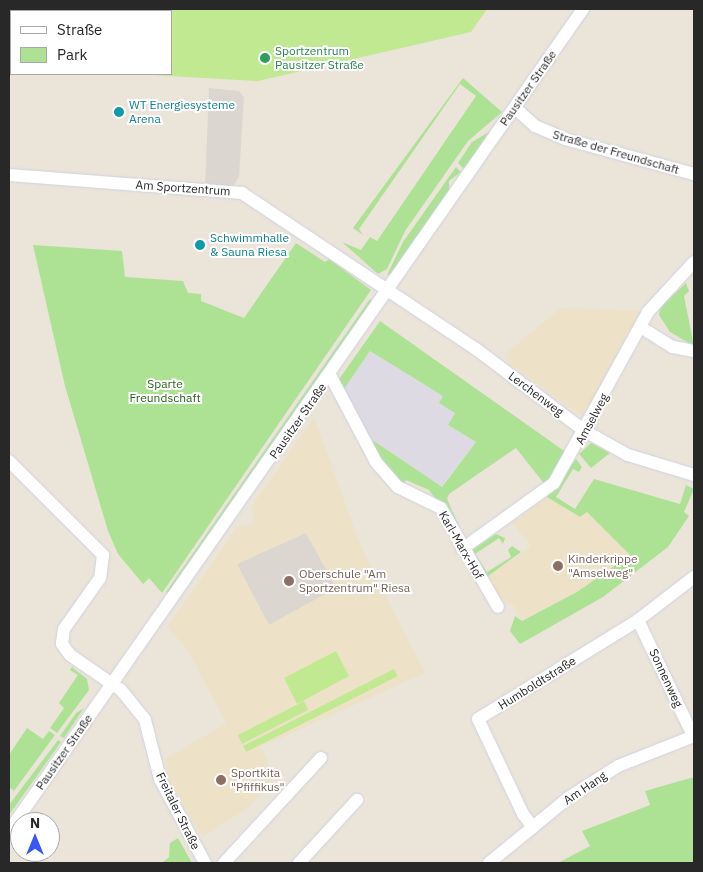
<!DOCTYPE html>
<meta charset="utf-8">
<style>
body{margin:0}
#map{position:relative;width:703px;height:872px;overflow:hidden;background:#ebe4d9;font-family:"IBM Plex Sans",sans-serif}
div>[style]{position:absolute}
.industrial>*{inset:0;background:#dddae3}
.education>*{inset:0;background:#ede2c8}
.green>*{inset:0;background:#ade295}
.pitch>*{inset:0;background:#c1e991}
.plaza>*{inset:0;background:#dbd7d0}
.roads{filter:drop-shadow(0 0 1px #cfd2e1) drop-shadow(0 0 1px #cfd2e1)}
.minor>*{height:12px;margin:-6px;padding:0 6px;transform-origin:6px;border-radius:6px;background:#fff}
.dots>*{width:14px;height:14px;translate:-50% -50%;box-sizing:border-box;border:2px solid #fff;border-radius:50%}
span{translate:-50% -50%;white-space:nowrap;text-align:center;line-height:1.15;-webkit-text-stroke:4px #fff;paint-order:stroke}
.leisure-label{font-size:12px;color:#27864d}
.left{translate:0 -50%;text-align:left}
.street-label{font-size:12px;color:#282828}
.culture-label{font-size:12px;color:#0d838f}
.park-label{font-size:12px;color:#276419}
.education-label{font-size:12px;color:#785e54}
.frame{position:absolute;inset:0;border:10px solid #282828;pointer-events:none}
.legend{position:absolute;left:10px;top:10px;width:162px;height:65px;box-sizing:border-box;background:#fff;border:1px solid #a9a9a9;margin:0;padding:6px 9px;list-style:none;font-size:15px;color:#282828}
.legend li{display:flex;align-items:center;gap:10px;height:25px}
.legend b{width:25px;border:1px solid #a9a9a9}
.north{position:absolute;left:10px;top:812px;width:50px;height:50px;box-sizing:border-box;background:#fff;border:1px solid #a9a9a9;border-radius:50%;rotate:0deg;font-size:14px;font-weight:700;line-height:20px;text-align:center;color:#282828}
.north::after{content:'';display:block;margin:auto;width:18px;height:22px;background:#3857f9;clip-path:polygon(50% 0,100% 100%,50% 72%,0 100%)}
</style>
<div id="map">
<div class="industrial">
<i style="clip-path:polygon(9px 9px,70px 9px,11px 11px,11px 67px)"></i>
<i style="clip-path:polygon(370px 351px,443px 396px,455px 413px,448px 425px,476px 442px,441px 487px,365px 435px,344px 389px)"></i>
</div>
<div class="education">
<i style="clip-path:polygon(561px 308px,642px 311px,586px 415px,579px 414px,508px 362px,507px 352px)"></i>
<i style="clip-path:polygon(314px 417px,361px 546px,425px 673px,261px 747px,275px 778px,248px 808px,202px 837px,170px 782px,165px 759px,226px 723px,187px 649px,167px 627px,238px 526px,250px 524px,254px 517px,251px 507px)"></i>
<i style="clip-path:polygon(547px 497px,580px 517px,587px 512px,630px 555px,577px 592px,521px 621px,514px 606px,500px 599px,487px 577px,531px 546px,512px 523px)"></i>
</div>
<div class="green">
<i style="clip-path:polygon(463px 78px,502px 112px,468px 141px,405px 231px,387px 269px,378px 274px,342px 242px,361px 250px,370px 237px,377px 241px,476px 96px,460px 84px,359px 229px,363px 235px,353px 228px)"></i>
<i style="clip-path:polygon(496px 128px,465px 170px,458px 163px,472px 142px)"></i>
<i style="clip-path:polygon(456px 167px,461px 172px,449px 181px,449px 190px,394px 273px,387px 275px,403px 242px)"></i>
<i style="clip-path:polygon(296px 243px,325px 262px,329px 259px,371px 290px,162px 593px,149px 578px,143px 584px,118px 554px,108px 531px,65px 386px,33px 245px,122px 251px,125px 277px,183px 281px,188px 293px,201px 294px,201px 301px,244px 318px)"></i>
<i style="clip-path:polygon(686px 283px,689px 291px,684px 296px,694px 346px,670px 332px,659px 315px,660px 307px)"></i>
<i style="clip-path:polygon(370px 299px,374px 302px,169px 594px,166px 592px)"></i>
<i style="clip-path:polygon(380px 321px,567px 453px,546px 486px,516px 448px,449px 494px,447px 499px,466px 542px,429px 490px,406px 480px,403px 486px,388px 472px,365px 435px,442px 487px,476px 442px,448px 425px,455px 413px,439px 403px,443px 396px,370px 351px,344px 389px,337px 382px)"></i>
<i style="clip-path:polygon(591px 443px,610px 453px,591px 468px,579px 454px)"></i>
<i style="clip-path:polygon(576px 459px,582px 467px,579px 472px,573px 469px,556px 497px,575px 509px,594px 479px,680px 504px,686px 485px,694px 489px,684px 512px,689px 516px,668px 547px,603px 597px,520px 644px,510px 631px,515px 616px,522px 621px,577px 592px,630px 555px,587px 512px,580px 517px,547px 497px)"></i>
<i style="clip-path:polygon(496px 534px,505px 538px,503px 544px,499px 538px,475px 554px,487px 572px,511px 557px,508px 550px,512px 546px,521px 552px,487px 577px,468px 553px)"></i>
<i style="clip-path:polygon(72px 667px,87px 679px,89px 690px,57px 733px,50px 728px,64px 708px,59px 703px,78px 675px,70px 670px)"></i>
<i style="clip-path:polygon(84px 708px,64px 738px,60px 736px,76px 713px)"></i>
<i style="clip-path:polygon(27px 728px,43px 739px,49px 731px,55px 735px,14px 791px,9px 787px,9px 755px)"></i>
<i style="clip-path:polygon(58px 740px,61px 742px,9px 815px,9px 805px)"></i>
<i style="clip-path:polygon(694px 777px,694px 863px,558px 863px,590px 846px,582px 831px,650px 805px,645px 791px)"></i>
<i style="clip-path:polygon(178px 838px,192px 863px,162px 863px,169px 857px,170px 843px)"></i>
</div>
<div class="pitch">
<i style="clip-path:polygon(75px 9px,487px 9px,471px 32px,258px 81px,135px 74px,171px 74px,171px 11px)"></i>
<i style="clip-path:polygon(336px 651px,349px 676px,297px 704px,284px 678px)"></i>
<i style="clip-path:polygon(394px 669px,398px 676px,246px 752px,243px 746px)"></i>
<i style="clip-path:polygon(304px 701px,308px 710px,242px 744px,238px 735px)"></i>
</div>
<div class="plaza">
<i style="clip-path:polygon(209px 88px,239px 91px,244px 97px,239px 177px,232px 187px,205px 185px)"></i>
<i style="clip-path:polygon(306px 533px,336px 588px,269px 625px,237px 564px)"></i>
</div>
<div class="roads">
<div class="minor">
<i style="left:515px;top:108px;width:27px;rotate:42deg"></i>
<i style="left:535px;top:126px;width:33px;rotate:23deg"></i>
<i style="left:565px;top:139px;width:134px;rotate:15.2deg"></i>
<i style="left:9px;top:175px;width:234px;rotate:4.4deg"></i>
<i style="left:242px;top:193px;width:281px;rotate:33.7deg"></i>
<i style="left:476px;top:349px;width:136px;rotate:37deg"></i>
<i style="left:585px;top:431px;width:49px;rotate:29.2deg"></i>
<i style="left:628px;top:455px;width:69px;rotate:16.9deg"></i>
<i style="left:642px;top:328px;width:36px;rotate:32deg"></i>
<i style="left:673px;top:347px;width:21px;rotate:11deg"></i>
<i style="left:330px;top:375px;width:98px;rotate:62.1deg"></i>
<i style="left:376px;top:462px;width:33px;rotate:49deg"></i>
<i style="left:398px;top:487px;width:48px;rotate:26deg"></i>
<i style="left:441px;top:508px;width:114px;rotate:60.1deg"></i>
<i style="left:9px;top:461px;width:133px;rotate:45deg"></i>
<i style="left:103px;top:555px;width:23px;rotate:97deg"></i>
<i style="left:100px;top:578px;width:62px;rotate:125.2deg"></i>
<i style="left:64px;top:629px;width:15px;rotate:98deg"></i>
<i style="left:62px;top:644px;width:14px;rotate:54deg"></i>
<i style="left:70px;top:655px;width:62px;rotate:34.5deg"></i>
<i style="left:121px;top:690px;width:38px;rotate:51deg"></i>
<i style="left:145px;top:720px;width:61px;rotate:75.7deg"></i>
<i style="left:160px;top:779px;width:95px;rotate:61.8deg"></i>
<i style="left:462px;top:549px;width:113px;rotate:-35.7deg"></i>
<i style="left:554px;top:483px;width:195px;rotate:-61.2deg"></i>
<i style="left:648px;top:312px;width:68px;rotate:-47.4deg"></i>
<i style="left:638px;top:620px;width:128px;rotate:64.6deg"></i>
<i style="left:533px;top:827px;width:16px;rotate:-128deg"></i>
<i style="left:523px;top:814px;width:105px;rotate:-115.3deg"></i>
<i style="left:478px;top:719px;width:188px;rotate:-31.7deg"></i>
<i style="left:638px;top:620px;width:71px;rotate:-37.5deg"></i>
<i style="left:9px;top:831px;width:1003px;rotate:-55.07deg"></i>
<i style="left:224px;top:863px;width:143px;rotate:-47.3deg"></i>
<i style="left:299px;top:863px;width:86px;rotate:-47.4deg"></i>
<i style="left:489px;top:863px;width:102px;rotate:-39.4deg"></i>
<i style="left:568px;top:798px;width:59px;rotate:-32.6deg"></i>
<i style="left:618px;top:766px;width:82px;rotate:-21.5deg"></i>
</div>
</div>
<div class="dots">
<i style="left:265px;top:58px;background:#2e9e5b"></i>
<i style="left:119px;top:112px;background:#0f9aa8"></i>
<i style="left:200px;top:245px;background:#0f9aa8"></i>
<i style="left:558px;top:566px;background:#8d6e63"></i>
<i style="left:289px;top:581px;background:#8d6e63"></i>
<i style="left:221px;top:780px;background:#8d6e63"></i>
</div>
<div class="leisure-label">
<span class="left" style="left:275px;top:58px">Sportzentrum<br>Pausitzer Straße</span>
</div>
<div class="street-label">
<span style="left:528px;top:88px;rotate:-55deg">Pausitzer Straße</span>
<span style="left:616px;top:152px;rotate:16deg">Straße der Freundschaft</span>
<span style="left:183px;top:188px;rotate:4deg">Am Sportzentrum</span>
<span style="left:536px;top:394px;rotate:37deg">Lerchenweg</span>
<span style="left:592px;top:419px;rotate:-62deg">Amselweg</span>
<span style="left:298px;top:421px;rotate:-55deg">Pausitzer Straße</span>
<span style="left:461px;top:545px;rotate:60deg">Karl-Marx-Hof</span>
<span style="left:666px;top:678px;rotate:65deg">Sonnenweg</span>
<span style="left:537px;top:683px;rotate:-32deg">Humboldtstraße</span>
<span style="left:64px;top:752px;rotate:-55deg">Pausitzer Straße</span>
<span style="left:585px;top:788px;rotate:-34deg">Am Hang</span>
<span style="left:178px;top:811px;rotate:64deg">Freitaler Straße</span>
</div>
<div class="culture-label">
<span class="left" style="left:129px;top:112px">WT Energiesysteme<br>Arena</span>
<span class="left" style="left:210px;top:245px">Schwimmhalle<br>&amp; Sauna Riesa</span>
</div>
<div class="park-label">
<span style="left:165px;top:391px">Sparte<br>Freundschaft</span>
</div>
<div class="education-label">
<span class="left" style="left:568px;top:566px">Kinderkrippe<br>"Amselweg"</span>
<span class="left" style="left:299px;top:581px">Oberschule "Am<br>Sportzentrum" Riesa</span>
<span class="left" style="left:231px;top:780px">Sportkita<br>"Pfiffikus"</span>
</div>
<div class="frame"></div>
<ul class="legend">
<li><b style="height:6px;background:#fff"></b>Straße</li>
<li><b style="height:14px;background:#ade295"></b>Park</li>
</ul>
<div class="north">N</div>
</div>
